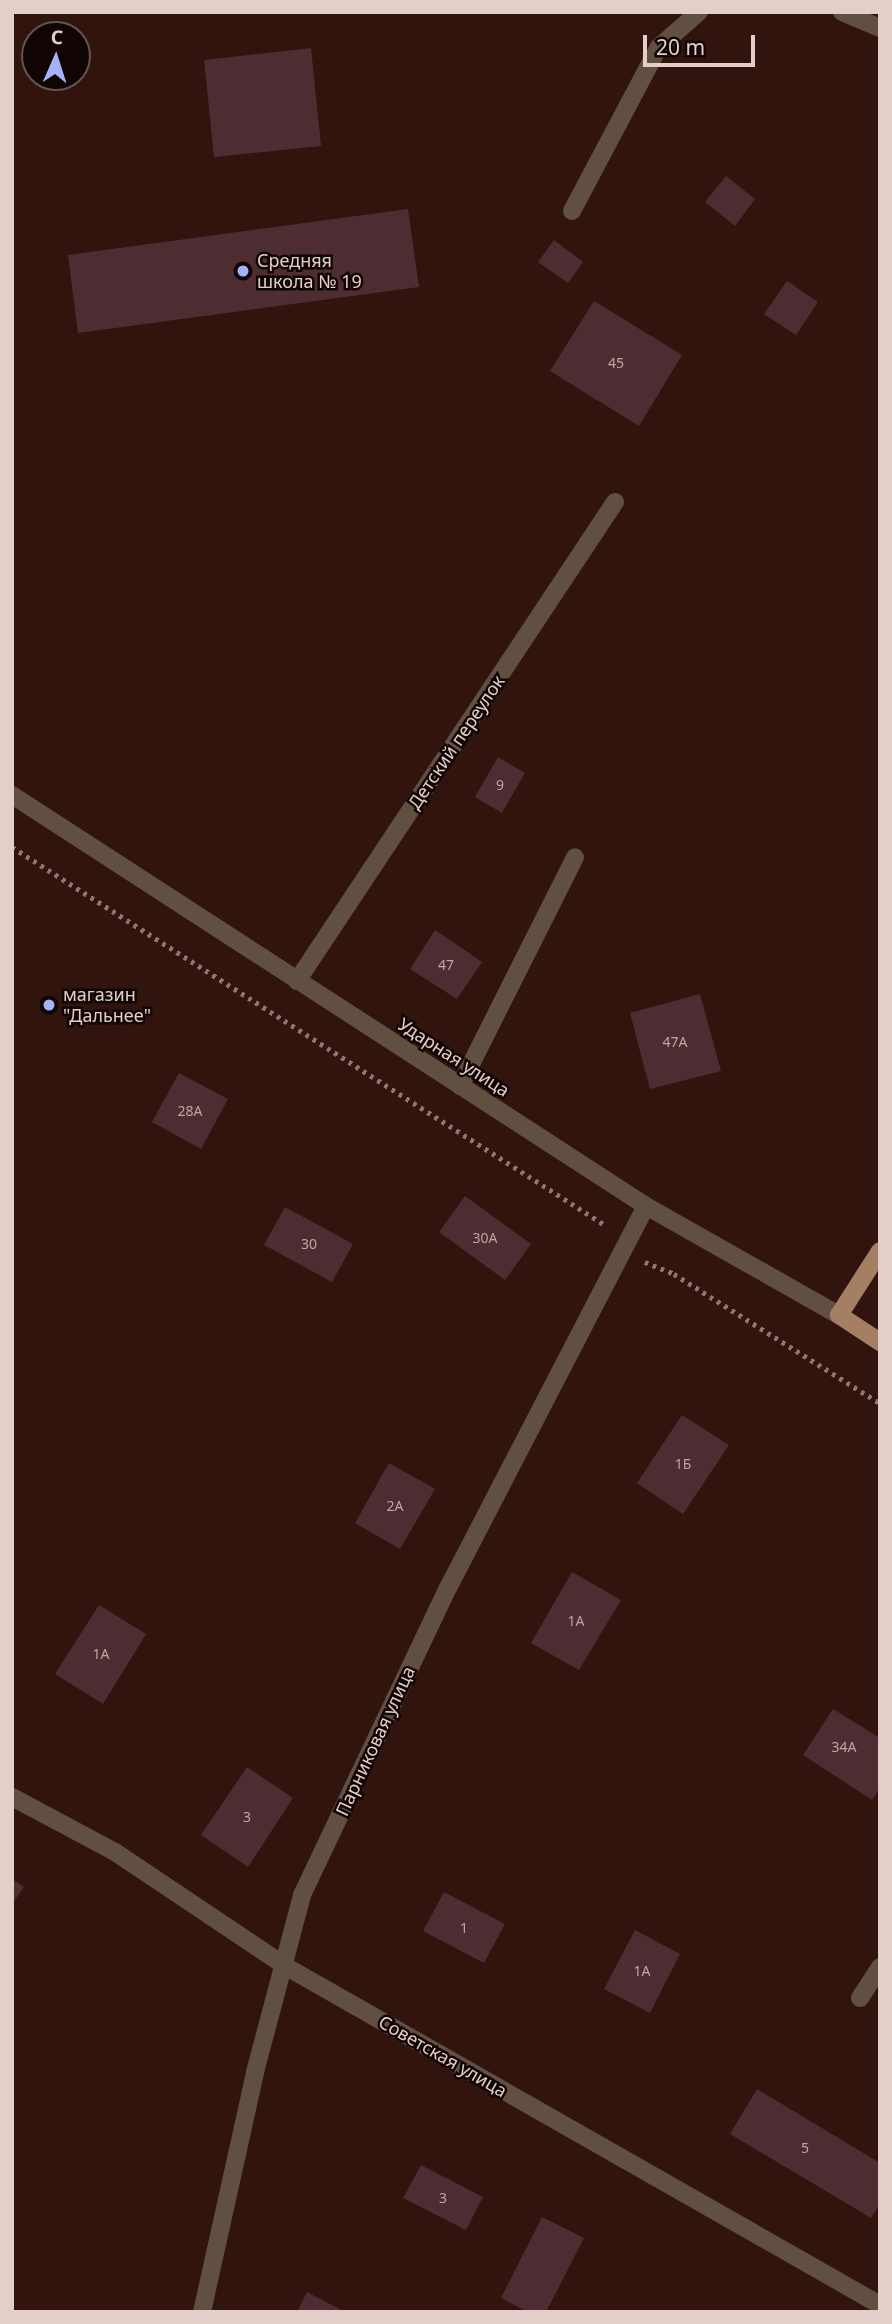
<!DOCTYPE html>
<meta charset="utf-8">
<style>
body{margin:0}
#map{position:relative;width:892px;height:2324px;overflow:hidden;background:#31140e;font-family:"Noto Sans",sans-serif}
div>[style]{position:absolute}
.building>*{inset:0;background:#4e2d32}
.path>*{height:4.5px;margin-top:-2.25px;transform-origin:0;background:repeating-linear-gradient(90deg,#8f7671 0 3.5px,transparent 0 8.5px)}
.minor>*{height:18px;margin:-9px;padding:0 9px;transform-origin:9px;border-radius:9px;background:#614f42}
.major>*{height:18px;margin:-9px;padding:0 9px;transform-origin:9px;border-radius:9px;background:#a47f64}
.dots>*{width:19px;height:19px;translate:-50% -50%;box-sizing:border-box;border:4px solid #100503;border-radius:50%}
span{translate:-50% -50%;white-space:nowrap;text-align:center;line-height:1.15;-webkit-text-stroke:5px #100503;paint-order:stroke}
.number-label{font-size:14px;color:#bea6a3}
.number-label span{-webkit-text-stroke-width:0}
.poi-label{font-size:18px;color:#e3cec9}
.left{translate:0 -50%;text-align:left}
.street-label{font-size:18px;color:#e3cec9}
.frame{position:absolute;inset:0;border:14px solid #e3cec9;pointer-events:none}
.north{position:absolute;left:21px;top:21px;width:70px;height:70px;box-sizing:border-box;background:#100503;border:2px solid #645552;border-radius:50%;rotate:3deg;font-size:19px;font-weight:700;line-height:28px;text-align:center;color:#e3cec9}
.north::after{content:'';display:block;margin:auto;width:24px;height:32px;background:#a4b2fc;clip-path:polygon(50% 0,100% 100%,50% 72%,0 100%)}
.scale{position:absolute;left:643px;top:35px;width:112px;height:32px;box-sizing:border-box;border:4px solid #e3cec9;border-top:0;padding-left:9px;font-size:21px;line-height:24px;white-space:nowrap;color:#e3cec9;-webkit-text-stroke:5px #100503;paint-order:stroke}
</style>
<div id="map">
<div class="building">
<i style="clip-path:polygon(311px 48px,321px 146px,214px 157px,204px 60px)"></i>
<i style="clip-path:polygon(726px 176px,755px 199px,735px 226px,705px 202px)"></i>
<i style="clip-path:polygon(408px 209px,419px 287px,78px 333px,68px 255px)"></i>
<i style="clip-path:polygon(554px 240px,583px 262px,568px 283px,538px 262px)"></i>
<i style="clip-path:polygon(787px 281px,818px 302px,796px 335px,764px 314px)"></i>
<i style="clip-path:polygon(594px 301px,682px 355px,639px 426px,550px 371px)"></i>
<i style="clip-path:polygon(498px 757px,525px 773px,502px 813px,475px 797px)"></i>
<i style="clip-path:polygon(435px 930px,482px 962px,457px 999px,410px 969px)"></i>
<i style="clip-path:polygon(700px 994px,721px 1071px,650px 1089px,630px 1013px)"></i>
<i style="clip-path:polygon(179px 1073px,228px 1099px,201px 1149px,152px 1122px)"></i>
<i style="clip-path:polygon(465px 1196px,531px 1244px,505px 1280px,439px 1232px)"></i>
<i style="clip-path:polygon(285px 1207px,353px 1244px,332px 1282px,264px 1245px)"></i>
<i style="clip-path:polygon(682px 1415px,729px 1445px,683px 1514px,637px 1483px)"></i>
<i style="clip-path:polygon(389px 1463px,435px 1489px,400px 1549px,355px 1523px)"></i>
<i style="clip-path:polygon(572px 1572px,621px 1600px,579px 1670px,531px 1643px)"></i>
<i style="clip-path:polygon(99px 1605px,146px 1634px,103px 1704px,55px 1674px)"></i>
<i style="clip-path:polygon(833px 1709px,880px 1738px,880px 1788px,872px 1800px,803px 1755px)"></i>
<i style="clip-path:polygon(247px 1767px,293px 1798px,248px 1867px,201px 1835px)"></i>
<i style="clip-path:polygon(12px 1879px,24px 1887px,12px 1904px)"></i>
<i style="clip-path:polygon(444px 1892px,505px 1924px,484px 1963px,423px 1931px)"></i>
<i style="clip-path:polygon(635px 1930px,680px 1954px,650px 2013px,604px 1989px)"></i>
<i style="clip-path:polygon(757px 2089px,880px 2163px,880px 2204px,871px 2218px,730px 2134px)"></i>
<i style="clip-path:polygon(421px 2165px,483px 2197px,466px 2230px,403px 2198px)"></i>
<i style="clip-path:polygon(542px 2217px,584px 2238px,546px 2312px,528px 2312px,501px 2298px)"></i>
<i style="clip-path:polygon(307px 2292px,345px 2312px,297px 2312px)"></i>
</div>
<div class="path">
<i style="left:12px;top:847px;width:703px;rotate:32.51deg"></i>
<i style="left:645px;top:1262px;width:31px;rotate:22deg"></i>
<i style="left:674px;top:1274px;width:243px;rotate:32.1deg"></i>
</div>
<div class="minor">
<i style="left:842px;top:12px;width:41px;rotate:22.8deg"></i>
<i style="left:572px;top:211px;width:186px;rotate:-62.1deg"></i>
<i style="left:659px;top:47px;width:53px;rotate:-41.2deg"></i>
<i style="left:12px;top:795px;width:756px;rotate:32.95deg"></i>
<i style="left:646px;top:1206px;width:222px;rotate:29.5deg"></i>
<i style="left:297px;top:981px;width:575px;rotate:-56.42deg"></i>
<i style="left:460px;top:1086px;width:256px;rotate:-63.3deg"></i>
<i style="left:12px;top:1797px;width:117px;rotate:28.1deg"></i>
<i style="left:115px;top:1852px;width:205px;rotate:33.8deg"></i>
<i style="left:285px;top:1966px;width:685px;rotate:29.67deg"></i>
<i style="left:860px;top:1998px;width:37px;rotate:-57deg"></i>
<i style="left:202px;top:2312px;width:246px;rotate:-77.5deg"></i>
<i style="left:255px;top:2072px;width:183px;rotate:-75.1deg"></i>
<i style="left:302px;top:1895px;width:340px;rotate:-64.6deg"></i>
<i style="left:448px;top:1588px;width:430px;rotate:-62.6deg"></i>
</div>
<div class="major">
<i style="left:880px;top:1251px;width:76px;rotate:122.6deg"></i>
<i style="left:839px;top:1315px;width:49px;rotate:33.4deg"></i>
</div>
<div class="dots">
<i style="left:243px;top:271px;background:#a4b2fc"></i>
<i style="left:49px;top:1005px;background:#a4b2fc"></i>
</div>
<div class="number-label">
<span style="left:616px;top:363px">45</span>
<span style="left:500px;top:785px">9</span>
<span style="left:446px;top:965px">47</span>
<span style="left:675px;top:1042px">47А</span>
<span style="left:190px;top:1111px">28А</span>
<span style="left:485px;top:1238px">30А</span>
<span style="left:309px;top:1244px">30</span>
<span style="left:683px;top:1464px">1Б</span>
<span style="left:395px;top:1506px">2А</span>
<span style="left:576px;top:1621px">1А</span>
<span style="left:101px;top:1654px">1А</span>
<span style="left:844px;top:1747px">34А</span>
<span style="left:247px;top:1817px">3</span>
<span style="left:464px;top:1928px">1</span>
<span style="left:642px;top:1971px">1А</span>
<span style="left:805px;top:2148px">5</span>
<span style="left:443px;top:2198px">3</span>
</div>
<div class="poi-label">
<span class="left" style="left:257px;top:271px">Средняя<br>школа № 19</span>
<span class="left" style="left:63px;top:1005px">магазин<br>"Дальнее"</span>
</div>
<div class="street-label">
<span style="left:456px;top:742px;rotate:-56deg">Детский переулок</span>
<span style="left:454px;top:1057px;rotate:33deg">Ударная улица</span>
<span style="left:375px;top:1741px;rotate:-65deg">Парниковая улица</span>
<span style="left:443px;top:2056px;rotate:30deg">Советская улица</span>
</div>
<div class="frame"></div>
<div class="north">С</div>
<div class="scale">20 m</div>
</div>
